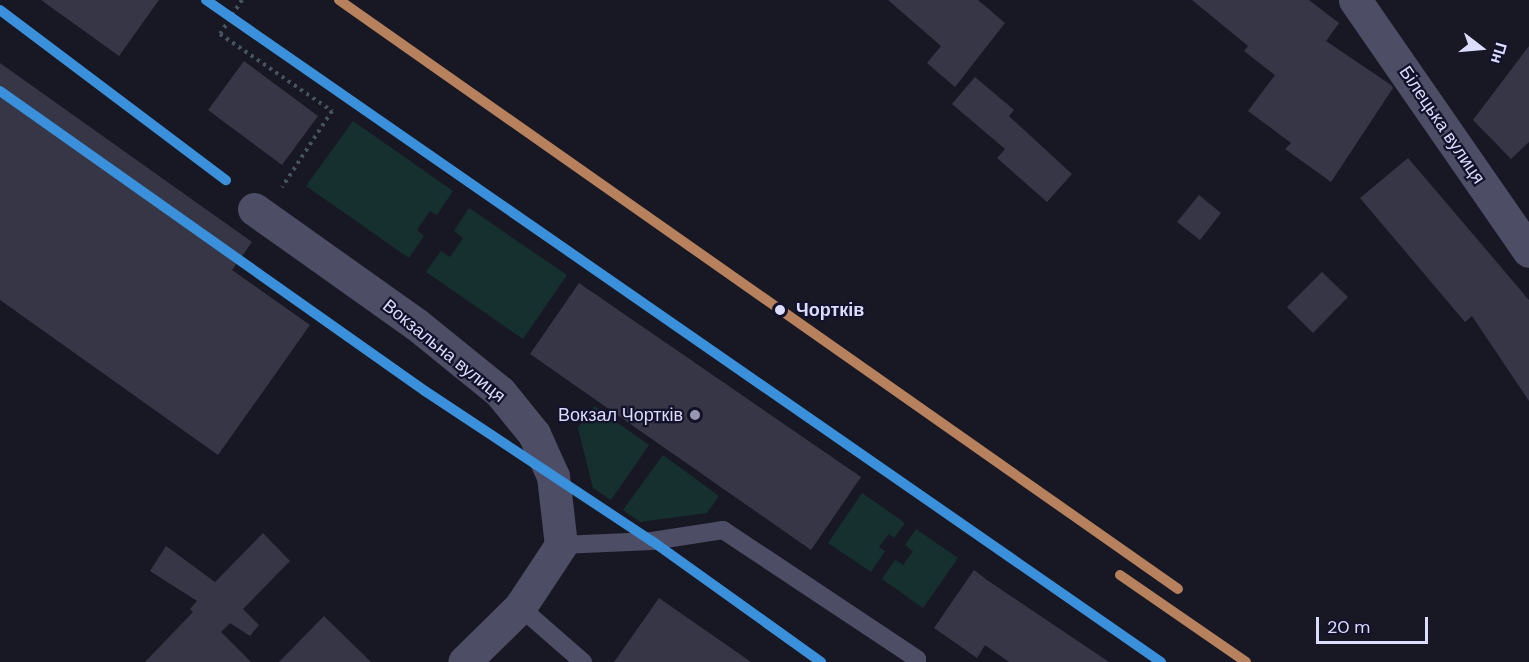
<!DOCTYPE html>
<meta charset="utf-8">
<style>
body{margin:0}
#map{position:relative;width:1529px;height:662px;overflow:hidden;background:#181824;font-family:"DM Sans",sans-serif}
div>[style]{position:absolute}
.green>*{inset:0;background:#15302e}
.building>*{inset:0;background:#363646}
.path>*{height:4px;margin-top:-2px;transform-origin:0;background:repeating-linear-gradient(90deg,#46545f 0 3px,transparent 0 7.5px)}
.service>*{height:18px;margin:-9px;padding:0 9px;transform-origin:9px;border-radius:9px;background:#4d4e65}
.minor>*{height:33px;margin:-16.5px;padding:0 16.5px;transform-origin:16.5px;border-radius:16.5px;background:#4d4e65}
.tertiary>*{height:33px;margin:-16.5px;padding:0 16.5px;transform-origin:16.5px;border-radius:16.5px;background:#4d4e65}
.rail-1>*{height:10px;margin:-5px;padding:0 5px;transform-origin:5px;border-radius:5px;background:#3a90db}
.rail-2>*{height:10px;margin:-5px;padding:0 5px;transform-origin:5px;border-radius:5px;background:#b6815c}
.dots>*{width:16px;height:16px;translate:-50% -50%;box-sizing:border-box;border:3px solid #13122a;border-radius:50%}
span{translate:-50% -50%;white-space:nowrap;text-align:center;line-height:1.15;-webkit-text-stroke:4.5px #13122a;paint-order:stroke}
.street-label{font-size:18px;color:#dcdcfe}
.stop-label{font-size:18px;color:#dcdcfe;font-weight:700}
.left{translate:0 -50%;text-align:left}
.poi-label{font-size:18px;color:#dcdcfe}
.right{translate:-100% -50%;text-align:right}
.north{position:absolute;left:1451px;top:18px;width:60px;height:60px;-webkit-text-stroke:4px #13122a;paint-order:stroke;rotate:106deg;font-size:16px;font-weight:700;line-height:24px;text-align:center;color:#dcdcfe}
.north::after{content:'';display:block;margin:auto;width:21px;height:27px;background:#dcdcfe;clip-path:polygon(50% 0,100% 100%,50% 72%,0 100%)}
.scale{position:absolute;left:1316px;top:617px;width:112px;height:27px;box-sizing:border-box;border:3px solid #dcdcfe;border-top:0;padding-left:8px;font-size:18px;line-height:21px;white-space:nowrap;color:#dcdcfe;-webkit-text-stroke:4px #13122a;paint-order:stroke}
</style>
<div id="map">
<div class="green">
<i style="clip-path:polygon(353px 121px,453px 191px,437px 215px,430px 211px,417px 230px,424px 236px,409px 258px,306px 186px)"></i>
<i style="clip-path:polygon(469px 208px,567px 275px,523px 339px,426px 272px,441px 251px,450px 257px,463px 238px,454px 231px)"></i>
<i style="clip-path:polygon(594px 406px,649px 445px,611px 500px,593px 488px,578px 428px)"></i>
<i style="clip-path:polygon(663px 455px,719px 496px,707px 513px,640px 522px,623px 510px)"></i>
<i style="clip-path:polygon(862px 493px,905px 523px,894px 538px,889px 534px,879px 547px,885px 551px,871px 572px,828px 543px)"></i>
<i style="clip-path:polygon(916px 529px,958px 558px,923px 608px,882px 579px,895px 560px,903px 565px,913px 551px,905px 545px)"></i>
</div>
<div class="building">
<i style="clip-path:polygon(41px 0,159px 0,119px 56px)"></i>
<i style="clip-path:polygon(888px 0,978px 0,1005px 23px,955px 87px,927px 63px,941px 46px)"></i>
<i style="clip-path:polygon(1192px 0,1309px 0,1339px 23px,1326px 41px,1391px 85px,1393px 88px,1331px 182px,1285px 149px,1291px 143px,1248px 111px,1275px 75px,1244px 51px,1248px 46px)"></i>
<i style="clip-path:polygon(1529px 46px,1529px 142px,1511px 159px,1473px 120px)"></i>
<i style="clip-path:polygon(244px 61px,318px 116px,282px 165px,208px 110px)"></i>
<i style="clip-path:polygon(0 63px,252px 242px,232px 270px,310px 325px,218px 455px,0 300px)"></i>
<i style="clip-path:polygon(975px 77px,1014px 110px,1009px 116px,1072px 174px,1047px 202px,997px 158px,1005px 149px,952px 104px)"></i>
<i style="clip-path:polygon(1408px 158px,1529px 300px,1529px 401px,1472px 316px,1465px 322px,1360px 198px)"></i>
<i style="clip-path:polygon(1199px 195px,1221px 213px,1200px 240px,1177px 222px)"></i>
<i style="clip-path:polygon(1322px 272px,1348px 297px,1313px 333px,1287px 307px)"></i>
<i style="clip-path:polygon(579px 283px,861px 477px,811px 550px,530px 354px)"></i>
<i style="clip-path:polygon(263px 533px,290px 561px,243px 609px,259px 625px,250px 636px,230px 623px,221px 632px,251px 662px,145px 662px,193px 612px,190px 609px,197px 601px,150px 571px,166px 546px,215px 582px)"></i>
<i style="clip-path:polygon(974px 570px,987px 580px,1109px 662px,1009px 662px,985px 645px,977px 658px,934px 628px)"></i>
<i style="clip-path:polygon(659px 598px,751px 662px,614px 662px)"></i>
<i style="clip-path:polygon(324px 616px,371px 662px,279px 662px)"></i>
</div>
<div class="path">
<i style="left:242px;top:0;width:40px;rotate:122.9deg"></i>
<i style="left:220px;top:34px;width:136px;rotate:34.5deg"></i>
<i style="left:332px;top:111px;width:91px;rotate:123.3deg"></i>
</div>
<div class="service">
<i style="left:561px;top:545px;width:91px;rotate:-2.5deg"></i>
<i style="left:652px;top:541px;width:72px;rotate:-8.8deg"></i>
<i style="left:723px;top:530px;width:233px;rotate:33.6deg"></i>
<i style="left:917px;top:659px;width:3px;rotate:90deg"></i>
<i style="left:520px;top:607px;width:84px;rotate:41.1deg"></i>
</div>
<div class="minor">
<i style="left:1355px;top:0;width:305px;rotate:55.3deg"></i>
</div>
<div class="tertiary">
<i style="left:254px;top:209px;width:199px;rotate:35.4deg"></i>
<i style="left:416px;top:324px;width:108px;rotate:39deg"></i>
<i style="left:500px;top:392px;width:54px;rotate:51deg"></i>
<i style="left:534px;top:434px;width:46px;rotate:65.7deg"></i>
<i style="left:553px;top:476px;width:69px;rotate:83.4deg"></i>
<i style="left:561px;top:545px;width:74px;rotate:123.5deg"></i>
<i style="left:520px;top:607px;width:78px;rotate:135.5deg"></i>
</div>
<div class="rail-1">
<i style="left:206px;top:0;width:1162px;rotate:34.73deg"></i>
<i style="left:0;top:10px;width:283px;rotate:37deg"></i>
<i style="left:0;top:91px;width:520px;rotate:35.22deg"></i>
<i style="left:425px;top:391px;width:272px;rotate:33.5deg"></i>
<i style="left:652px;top:541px;width:208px;rotate:35.6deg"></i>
</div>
<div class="rail-2">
<i style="left:339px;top:0;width:1025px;rotate:35.07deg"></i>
<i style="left:1120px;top:575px;width:153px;rotate:34.6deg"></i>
</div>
<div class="dots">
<i style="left:780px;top:310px;background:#dcdcfe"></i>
<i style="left:695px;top:415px;background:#9797b2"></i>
</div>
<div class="street-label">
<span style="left:1442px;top:125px;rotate:56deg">Білецька вулиця</span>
<span style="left:444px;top:351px;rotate:39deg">Вокзальна вулиця</span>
</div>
<div class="stop-label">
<span class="left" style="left:796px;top:310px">Чортків</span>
</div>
<div class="poi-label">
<span class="right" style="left:683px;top:415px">Вокзал Чортків</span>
</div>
<div class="north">Пн</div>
<div class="scale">20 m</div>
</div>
